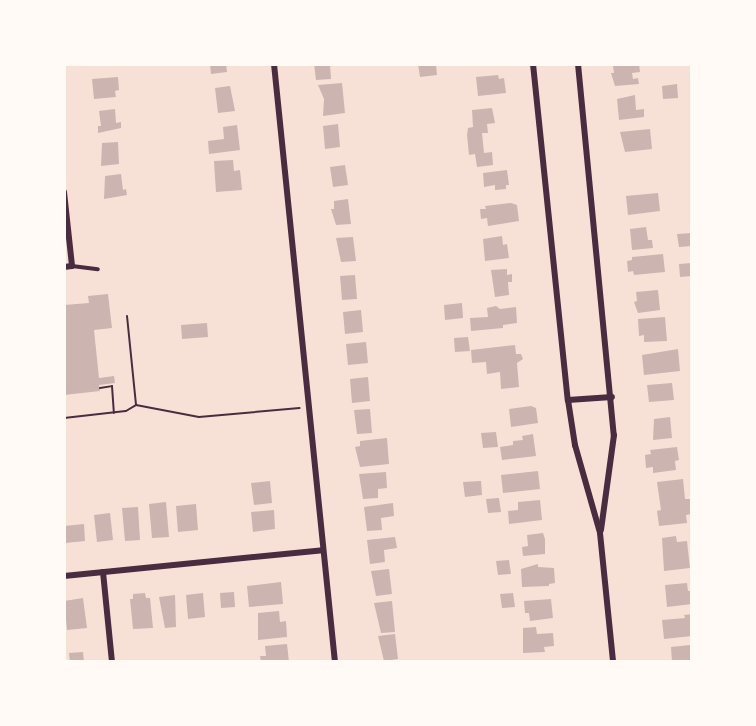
<!DOCTYPE html>
<style>
body{margin:0}
#map{position:relative;width:756px;height:726px;overflow:hidden;background:#f7e1d7;font-family:Mulish,sans-serif}
div>[style]{position:absolute}
.building>*{inset:0;background:#ccb4b1}
.path>*{height:2px;margin:-1px;padding:0 1px;transform-origin:1px;border-radius:1px;background:#4a2c40}
.service>*{height:4px;margin:-2px;padding:0 2px;transform-origin:2px;border-radius:2px;background:#4a2c40}
.minor>*{height:6px;margin:-3px;padding:0 3px;transform-origin:3px;border-radius:3px;background:#4a2c40}
span{translate:-50% -50%;white-space:nowrap;text-align:center;line-height:1.15;-webkit-text-stroke:4.5px #fffaf5;paint-order:stroke}
.frame{position:absolute;inset:0;border:66px solid #fffaf5;pointer-events:none}
</style>
<div id="map">
<div class="building">
<i style="clip-path:polygon(210px 64px,226px 64px,227px 72px,211px 74px)"></i>
<i style="clip-path:polygon(314px 64px,330px 64px,331px 79px,316px 80px)"></i>
<i style="clip-path:polygon(418px 64px,436px 64px,437px 75px,420px 77px)"></i>
<i style="clip-path:polygon(639px 64px,640px 72px,632px 73px,633px 79px,638px 78px,639px 84px,615px 86px,611px 73px,614px 73px,613px 66px)"></i>
<i style="clip-path:polygon(498px 75px,499px 79px,504px 78px,506px 93px,478px 96px,476px 77px)"></i>
<i style="clip-path:polygon(118px 77px,119px 90px,115px 91px,116px 97px,94px 99px,92px 79px)"></i>
<i style="clip-path:polygon(342px 83px,345px 113px,323px 116px,324px 99px,318px 85px)"></i>
<i style="clip-path:polygon(677px 84px,678px 98px,663px 99px,662px 86px)"></i>
<i style="clip-path:polygon(230px 86px,235px 111px,218px 113px,215px 88px)"></i>
<i style="clip-path:polygon(635px 95px,636px 110px,644px 109px,644px 117px,619px 120px,617px 99px)"></i>
<i style="clip-path:polygon(492px 108px,495px 123px,487px 124px,488px 133px,482px 133px,484px 153px,492px 152px,493px 165px,477px 167px,475px 154px,469px 155px,467px 135px,468px 128px,473px 127px,472px 110px)"></i>
<i style="clip-path:polygon(115px 109px,116px 123px,121px 122px,121px 128px,98px 133px,98px 126px,101px 126px,99px 111px)"></i>
<i style="clip-path:polygon(338px 124px,340px 147px,325px 149px,323px 126px)"></i>
<i style="clip-path:polygon(237px 125px,240px 150px,209px 154px,208px 141px,224px 139px,223px 127px)"></i>
<i style="clip-path:polygon(650px 129px,652px 149px,625px 152px,620px 132px)"></i>
<i style="clip-path:polygon(118px 142px,119px 164px,101px 166px,102px 143px)"></i>
<i style="clip-path:polygon(233px 160px,234px 171px,240px 170px,242px 190px,216px 192px,214px 161px)"></i>
<i style="clip-path:polygon(345px 165px,348px 185px,333px 187px,330px 167px)"></i>
<i style="clip-path:polygon(507px 170px,509px 185px,506px 185px,506px 189px,495px 190px,495px 185px,484px 187px,483px 173px)"></i>
<i style="clip-path:polygon(121px 174px,123px 190px,126px 189px,127px 195px,104px 199px,105px 176px)"></i>
<i style="clip-path:polygon(658px 193px,660px 211px,628px 215px,626px 196px)"></i>
<i style="clip-path:polygon(348px 199px,351px 224px,336px 225px,331px 209px,334px 209px,334px 201px)"></i>
<i style="clip-path:polygon(511px 203px,517px 205px,519px 221px,488px 226px,487px 218px,481px 219px,480px 209px,486px 209px,485px 206px)"></i>
<i style="clip-path:polygon(646px 227px,648px 240px,652px 240px,653px 248px,632px 250px,630px 229px)"></i>
<i style="clip-path:polygon(692px 233px,692px 246px,679px 247px,677px 234px)"></i>
<i style="clip-path:polygon(502px 236px,503px 245px,507px 244px,509px 258px,485px 261px,483px 239px)"></i>
<i style="clip-path:polygon(353px 237px,356px 261px,341px 262px,336px 238px)"></i>
<i style="clip-path:polygon(663px 254px,665px 272px,634px 275px,633px 271px,628px 272px,627px 261px,632px 260px,632px 257px)"></i>
<i style="clip-path:polygon(692px 263px,692px 276px,680px 277px,679px 264px)"></i>
<i style="clip-path:polygon(507px 269px,507px 275px,512px 274px,512px 282px,508px 282px,509px 295px,495px 297px,491px 270px)"></i>
<i style="clip-path:polygon(355px 275px,357px 299px,342px 300px,340px 276px)"></i>
<i style="clip-path:polygon(658px 290px,660px 310px,638px 313px,634px 302px,637px 301px,636px 292px)"></i>
<i style="clip-path:polygon(108px 294px,112px 328px,94px 330px,99px 378px,114px 376px,115px 383px,99px 385px,100px 391px,64px 395px,64px 305px,89px 303px,88px 296px)"></i>
<i style="clip-path:polygon(462px 303px,463px 318px,445px 320px,444px 305px)"></i>
<i style="clip-path:polygon(496px 306px,500px 309px,516px 307px,517px 323px,503px 325px,503px 328px,471px 331px,470px 318px,488px 317px,487px 308px)"></i>
<i style="clip-path:polygon(361px 310px,363px 332px,345px 334px,343px 312px)"></i>
<i style="clip-path:polygon(665px 317px,667px 341px,644px 342px,644px 335px,639px 336px,638px 319px)"></i>
<i style="clip-path:polygon(207px 323px,208px 337px,182px 339px,181px 325px)"></i>
<i style="clip-path:polygon(468px 337px,470px 351px,455px 352px,454px 338px)"></i>
<i style="clip-path:polygon(366px 342px,368px 363px,348px 365px,346px 344px)"></i>
<i style="clip-path:polygon(515px 345px,516px 354px,521px 354px,523px 359px,517px 363px,519px 387px,501px 389px,500px 372px,487px 374px,486px 362px,472px 363px,471px 350px)"></i>
<i style="clip-path:polygon(678px 349px,680px 371px,644px 375px,642px 355px)"></i>
<i style="clip-path:polygon(368px 377px,370px 401px,352px 403px,350px 379px)"></i>
<i style="clip-path:polygon(672px 383px,674px 400px,649px 402px,647px 385px)"></i>
<i style="clip-path:polygon(531px 406px,536px 408px,538px 423px,511px 427px,509px 409px)"></i>
<i style="clip-path:polygon(370px 409px,372px 433px,357px 434px,354px 410px)"></i>
<i style="clip-path:polygon(670px 417px,672px 438px,653px 440px,654px 419px)"></i>
<i style="clip-path:polygon(496px 432px,498px 447px,483px 448px,481px 433px)"></i>
<i style="clip-path:polygon(533px 434px,536px 456px,502px 460px,500px 447px,513px 445px,513px 441px,523px 440px,522px 436px)"></i>
<i style="clip-path:polygon(387px 438px,389px 464px,360px 467px,355px 447px,360px 446px,360px 441px)"></i>
<i style="clip-path:polygon(677px 447px,679px 460px,675px 461px,676px 470px,653px 473px,653px 467px,646px 468px,645px 455px,651px 454px,650px 450px)"></i>
<i style="clip-path:polygon(538px 471px,540px 489px,503px 493px,501px 475px)"></i>
<i style="clip-path:polygon(386px 472px,387px 488px,378px 489px,378px 498px,363px 499px,359px 474px)"></i>
<i style="clip-path:polygon(683px 479px,685px 499px,692px 499px,692px 514px,686px 515px,687px 523px,659px 526px,657px 511px,661px 510px,657px 482px)"></i>
<i style="clip-path:polygon(270px 481px,272px 503px,254px 505px,251px 483px)"></i>
<i style="clip-path:polygon(481px 481px,482px 495px,465px 497px,463px 482px)"></i>
<i style="clip-path:polygon(499px 498px,501px 512px,488px 513px,486px 499px)"></i>
<i style="clip-path:polygon(540px 500px,542px 520px,509px 524px,508px 511px,518px 510px,518px 502px)"></i>
<i style="clip-path:polygon(166px 502px,169px 537px,152px 538px,149px 504px)"></i>
<i style="clip-path:polygon(393px 503px,394px 516px,381px 518px,382px 530px,367px 531px,364px 507px)"></i>
<i style="clip-path:polygon(196px 504px,198px 530px,178px 532px,176px 506px)"></i>
<i style="clip-path:polygon(138px 507px,140px 540px,125px 541px,122px 508px)"></i>
<i style="clip-path:polygon(274px 510px,275px 529px,253px 532px,251px 512px)"></i>
<i style="clip-path:polygon(110px 513px,113px 540px,97px 542px,94px 515px)"></i>
<i style="clip-path:polygon(84px 524px,85px 541px,65px 543px,64px 526px)"></i>
<i style="clip-path:polygon(543px 533px,545px 539px,545px 554px,523px 556px,522px 547px,528px 546px,527px 535px)"></i>
<i style="clip-path:polygon(676px 536px,677px 542px,687px 541px,690px 568px,664px 571px,662px 538px)"></i>
<i style="clip-path:polygon(395px 537px,397px 548px,384px 550px,385px 562px,370px 564px,367px 540px)"></i>
<i style="clip-path:polygon(509px 560px,511px 574px,498px 575px,496px 561px)"></i>
<i style="clip-path:polygon(538px 564px,538px 567px,554px 568px,555px 583px,549px 584px,549px 586px,522px 587px,521px 569px)"></i>
<i style="clip-path:polygon(389px 569px,392px 594px,376px 596px,371px 571px)"></i>
<i style="clip-path:polygon(281px 582px,283px 604px,249px 607px,247px 586px)"></i>
<i style="clip-path:polygon(687px 583px,688px 591px,692px 591px,692px 604px,667px 607px,665px 585px)"></i>
<i style="clip-path:polygon(234px 592px,235px 607px,221px 608px,220px 593px)"></i>
<i style="clip-path:polygon(145px 593px,146px 598px,150px 598px,153px 628px,133px 629px,130px 599px,133px 599px,133px 594px)"></i>
<i style="clip-path:polygon(203px 593px,205px 617px,188px 619px,186px 595px)"></i>
<i style="clip-path:polygon(513px 593px,515px 607px,502px 608px,500px 594px)"></i>
<i style="clip-path:polygon(175px 595px,176px 627px,165px 628px,159px 597px)"></i>
<i style="clip-path:polygon(83px 598px,87px 628px,67px 630px,64px 601px)"></i>
<i style="clip-path:polygon(551px 599px,553px 618px,530px 621px,529px 613px,525px 613px,524px 601px)"></i>
<i style="clip-path:polygon(392px 601px,395px 632px,381px 633px,374px 603px)"></i>
<i style="clip-path:polygon(279px 611px,280px 622px,286px 621px,287px 637px,258px 640px,258px 613px)"></i>
<i style="clip-path:polygon(692px 614px,692px 636px,664px 639px,662px 620px,685px 618px,684px 615px)"></i>
<i style="clip-path:polygon(536px 627px,537px 634px,553px 633px,554px 646px,544px 647px,545px 652px,523px 653px,523px 628px)"></i>
<i style="clip-path:polygon(395px 634px,398px 659px,384px 661px,378px 636px)"></i>
<i style="clip-path:polygon(287px 644px,289px 662px,261px 662px,260px 656px,266px 656px,265px 646px)"></i>
<i style="clip-path:polygon(690px 645px,691px 662px,672px 662px,671px 647px)"></i>
<i style="clip-path:polygon(83px 652px,84px 662px,70px 662px,69px 653px)"></i>
</div>
<div class="path">
<i style="left:127px;top:316px;width:89px;rotate:84.2deg"></i>
<i style="left:136px;top:405px;width:64px;rotate:10.8deg"></i>
<i style="left:199px;top:417px;width:101px;rotate:-5.1deg"></i>
<i style="left:100px;top:388px;width:12px;rotate:-9deg"></i>
<i style="left:112px;top:386px;width:27px;rotate:86deg"></i>
<i style="left:64px;top:418px;width:62px;rotate:-6.4deg"></i>
<i style="left:126px;top:411px;width:12px;rotate:-31deg"></i>
</div>
<div class="service">
<i style="left:72px;top:266px;width:26px;rotate:7deg"></i>
</div>
<div class="minor">
<i style="left:274px;top:64px;width:601px;rotate:84.18deg"></i>
<i style="left:533px;top:64px;width:338px;rotate:84.1deg"></i>
<i style="left:568px;top:400px;width:46px;rotate:81.2deg"></i>
<i style="left:575px;top:445px;width:91px;rotate:74.1deg"></i>
<i style="left:600px;top:533px;width:130px;rotate:84.2deg"></i>
<i style="left:578px;top:64px;width:373px;rotate:84.5deg"></i>
<i style="left:614px;top:435px;width:96px;rotate:97.8deg"></i>
<i style="left:64px;top:192px;width:74px;rotate:83.8deg"></i>
<i style="left:72px;top:266px;width:8px;rotate:173deg"></i>
<i style="left:568px;top:400px;width:44px;rotate:-3.9deg"></i>
<i style="left:103px;top:572px;width:90px;rotate:84.3deg"></i>
<i style="left:64px;top:576px;width:260px;rotate:-5.7deg"></i>
</div>
<div class="frame"></div>
</div>
